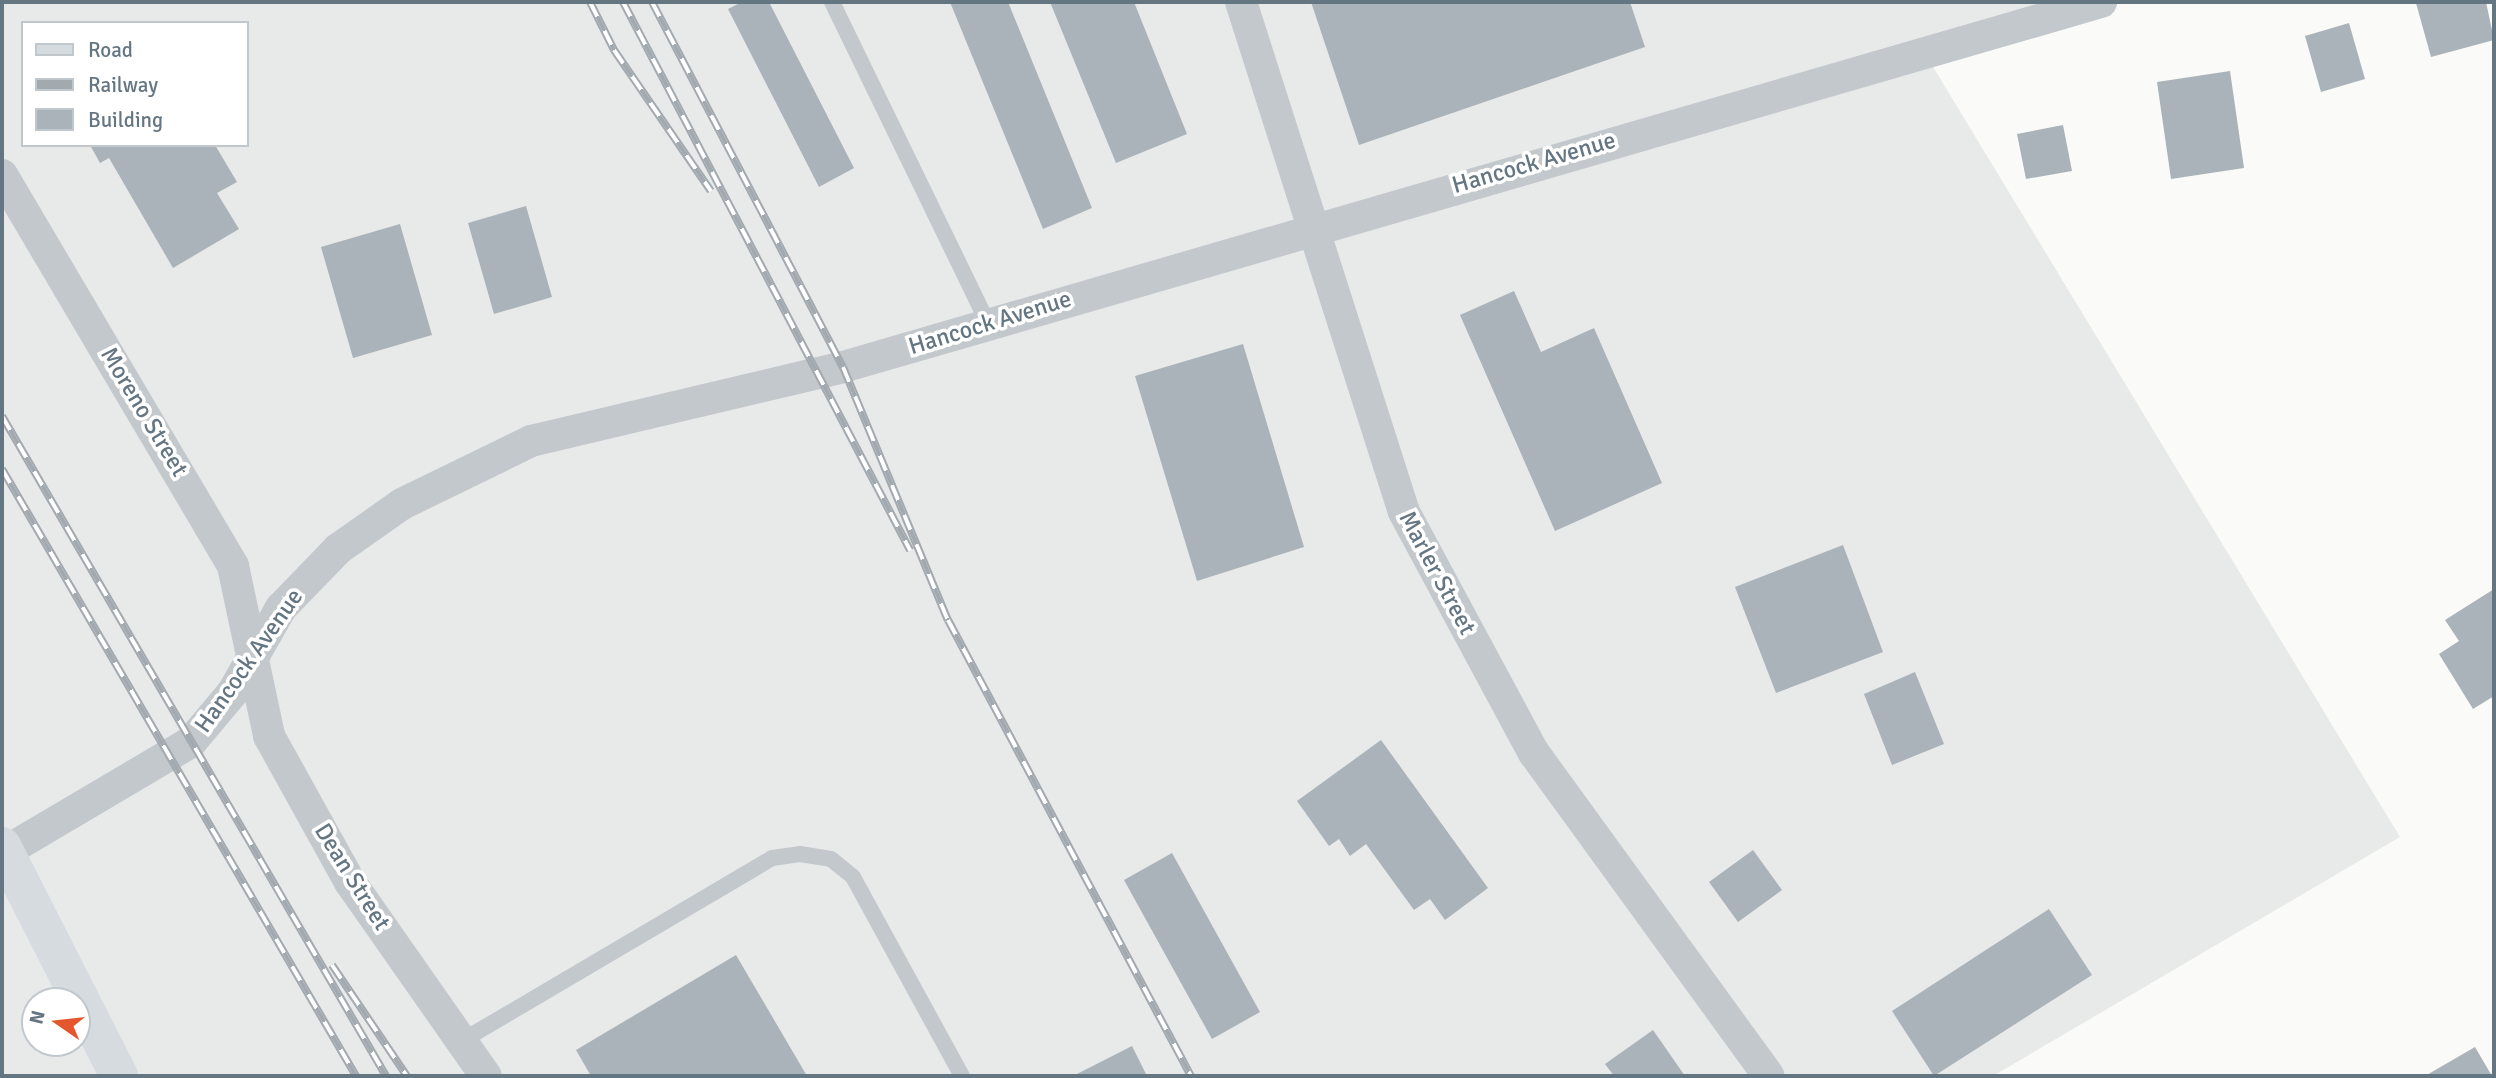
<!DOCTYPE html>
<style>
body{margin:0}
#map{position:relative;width:2496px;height:1078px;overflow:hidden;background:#fafaf8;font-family:Signika,sans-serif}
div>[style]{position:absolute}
.built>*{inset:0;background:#e8e9e9}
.building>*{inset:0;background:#aab3b9}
.lane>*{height:16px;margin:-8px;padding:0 8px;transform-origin:8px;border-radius:8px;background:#c3c8cc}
.street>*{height:32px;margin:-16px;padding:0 16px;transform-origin:16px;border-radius:16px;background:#c3c8cc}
.secondary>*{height:38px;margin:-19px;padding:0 19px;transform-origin:19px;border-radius:19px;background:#d6dbdf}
.rail>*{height:8px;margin-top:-4px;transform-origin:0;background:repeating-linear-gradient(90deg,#fff 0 16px,#a2aab0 0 32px);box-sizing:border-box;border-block:2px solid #a2aab0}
span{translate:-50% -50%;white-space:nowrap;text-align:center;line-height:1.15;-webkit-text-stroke:7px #fff;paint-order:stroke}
.street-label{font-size:24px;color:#657683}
.frame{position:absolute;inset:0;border:4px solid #657683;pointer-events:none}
.legend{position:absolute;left:21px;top:21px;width:228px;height:126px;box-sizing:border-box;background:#fff;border:2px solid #c1c8cd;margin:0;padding:9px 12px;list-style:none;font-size:21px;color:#657683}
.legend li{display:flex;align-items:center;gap:14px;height:35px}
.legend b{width:35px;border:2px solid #c1c8cd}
.north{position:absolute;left:21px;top:987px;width:70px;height:70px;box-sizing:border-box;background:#fff;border:2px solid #c1c8cd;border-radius:50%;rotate:284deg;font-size:19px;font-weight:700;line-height:28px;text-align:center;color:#657683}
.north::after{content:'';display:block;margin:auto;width:24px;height:32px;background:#e4572e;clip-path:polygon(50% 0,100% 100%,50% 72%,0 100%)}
</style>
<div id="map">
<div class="built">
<i style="clip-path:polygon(evenodd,2px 2px,2109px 2px,1924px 52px,2400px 837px,1993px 1076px,2px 1076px,2px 2px,23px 23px,247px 23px,247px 145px,23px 145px,23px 23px,2px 2px,35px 1001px,77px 1001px,77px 1043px,35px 1043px,35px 1001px)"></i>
</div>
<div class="building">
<i style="clip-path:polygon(742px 2px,769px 2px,854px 168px,819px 187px,728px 9px)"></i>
<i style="clip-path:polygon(950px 2px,1008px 2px,1092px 208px,1043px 229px)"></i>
<i style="clip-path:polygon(1050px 2px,1134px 2px,1187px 134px,1116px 163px)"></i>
<i style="clip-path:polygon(1311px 2px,1630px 2px,1645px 47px,1359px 145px)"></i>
<i style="clip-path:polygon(2486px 2px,2494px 40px,2431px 57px,2416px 3px)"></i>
<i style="clip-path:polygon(2349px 23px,2365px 79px,2321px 92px,2305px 36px)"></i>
<i style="clip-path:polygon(2230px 71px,2244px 168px,2171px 179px,2157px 82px)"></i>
<i style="clip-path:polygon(2063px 125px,2072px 171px,2026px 179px,2017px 134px)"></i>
<i style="clip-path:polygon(90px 145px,215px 145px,237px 182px,217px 193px,239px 229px,173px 268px,109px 158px,100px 163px)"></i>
<i style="clip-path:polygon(526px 206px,552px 297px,494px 314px,468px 223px)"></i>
<i style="clip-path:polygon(400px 224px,432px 335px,353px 358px,321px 247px)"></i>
<i style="clip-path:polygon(1514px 291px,1541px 352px,1594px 328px,1662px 483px,1555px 531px,1460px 315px)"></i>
<i style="clip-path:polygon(1243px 344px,1304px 547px,1197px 581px,1135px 376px)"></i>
<i style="clip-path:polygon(1843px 545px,1883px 652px,1776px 693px,1735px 587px)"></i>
<i style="clip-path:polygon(2494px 589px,2494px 696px,2473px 709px,2439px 654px,2459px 641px,2445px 620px)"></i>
<i style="clip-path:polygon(1915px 672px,1944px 744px,1892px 765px,1864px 694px)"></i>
<i style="clip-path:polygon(1381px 740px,1488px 888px,1445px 920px,1430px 899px,1414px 910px,1366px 844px,1350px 856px,1339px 839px,1329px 846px,1297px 801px)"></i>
<i style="clip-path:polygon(1753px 850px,1782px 890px,1738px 922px,1709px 882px)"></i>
<i style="clip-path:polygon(1172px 853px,1260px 1012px,1212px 1039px,1124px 880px)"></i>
<i style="clip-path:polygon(2049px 909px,2092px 975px,1934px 1076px,1892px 1011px)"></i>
<i style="clip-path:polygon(736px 955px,807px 1076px,591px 1076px,576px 1050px)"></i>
<i style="clip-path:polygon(1653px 1030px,1685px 1076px,1614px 1076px,1605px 1064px)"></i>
<i style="clip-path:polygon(1132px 1046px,1147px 1076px,1078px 1076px,1077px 1074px)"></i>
<i style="clip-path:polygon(2475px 1047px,2492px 1076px,2425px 1076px)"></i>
</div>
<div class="lane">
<i style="left:832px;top:2px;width:357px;rotate:64.1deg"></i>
<i style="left:465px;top:1039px;width:356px;rotate:-30.5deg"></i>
<i style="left:772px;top:858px;width:28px;rotate:-8deg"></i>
<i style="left:800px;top:854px;width:31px;rotate:9deg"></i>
<i style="left:831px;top:859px;width:28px;rotate:39deg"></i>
<i style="left:853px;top:877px;width:227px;rotate:61.3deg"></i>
</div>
<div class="street">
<i style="left:1241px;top:2px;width:535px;rotate:72.28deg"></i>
<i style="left:1404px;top:512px;width:274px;rotate:61.7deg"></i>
<i style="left:1534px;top:753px;width:399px;rotate:54deg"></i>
<i style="left:2px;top:175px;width:454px;rotate:59.4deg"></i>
<i style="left:233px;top:566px;width:174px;rotate:78deg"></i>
<i style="left:269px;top:736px;width:167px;rotate:61deg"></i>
<i style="left:350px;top:882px;width:237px;rotate:55deg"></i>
<i style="left:5px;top:852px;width:216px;rotate:-30.6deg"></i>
<i style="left:191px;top:742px;width:65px;rotate:-50deg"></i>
<i style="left:233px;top:692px;width:97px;rotate:-60.3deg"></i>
<i style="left:281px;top:608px;width:82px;rotate:-46deg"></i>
<i style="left:338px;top:549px;width:78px;rotate:-35.1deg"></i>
<i style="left:402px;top:504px;width:144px;rotate:-26deg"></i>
<i style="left:531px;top:441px;width:321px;rotate:-13.3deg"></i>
<i style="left:843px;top:367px;width:1310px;rotate:-16.18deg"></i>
</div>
<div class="secondary">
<i style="left:2px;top:846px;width:258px;rotate:63deg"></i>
</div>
<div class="rail">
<i style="left:590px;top:2px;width:54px;rotate:63.4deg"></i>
<i style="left:614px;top:50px;width:171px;rotate:55.5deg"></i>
<i style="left:623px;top:2px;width:619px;rotate:62.36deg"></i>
<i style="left:652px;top:2px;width:412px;rotate:62.4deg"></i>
<i style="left:843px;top:367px;width:274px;rotate:67.5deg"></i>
<i style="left:948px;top:620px;width:517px;rotate:61.95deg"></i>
<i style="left:2px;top:416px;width:764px;rotate:59.81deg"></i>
<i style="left:2px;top:469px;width:703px;rotate:59.75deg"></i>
<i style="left:332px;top:965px;width:134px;rotate:56deg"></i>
</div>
<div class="street-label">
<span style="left:1534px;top:163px;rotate:-16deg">Hancock Avenue</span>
<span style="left:990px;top:323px;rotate:-17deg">Hancock Avenue</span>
<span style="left:144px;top:412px;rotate:59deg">Moreno Street</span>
<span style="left:1437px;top:573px;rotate:62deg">Marler Street</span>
<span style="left:249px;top:661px;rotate:-55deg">Hancock Avenue</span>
<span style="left:352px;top:877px;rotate:58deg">Dean Street</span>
</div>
<div class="frame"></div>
<ul class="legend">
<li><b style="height:9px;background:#d6dbdf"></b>Road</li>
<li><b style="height:9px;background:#a2aab0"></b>Railway</li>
<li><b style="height:19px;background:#aab3b9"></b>Building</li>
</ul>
<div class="north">N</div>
</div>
